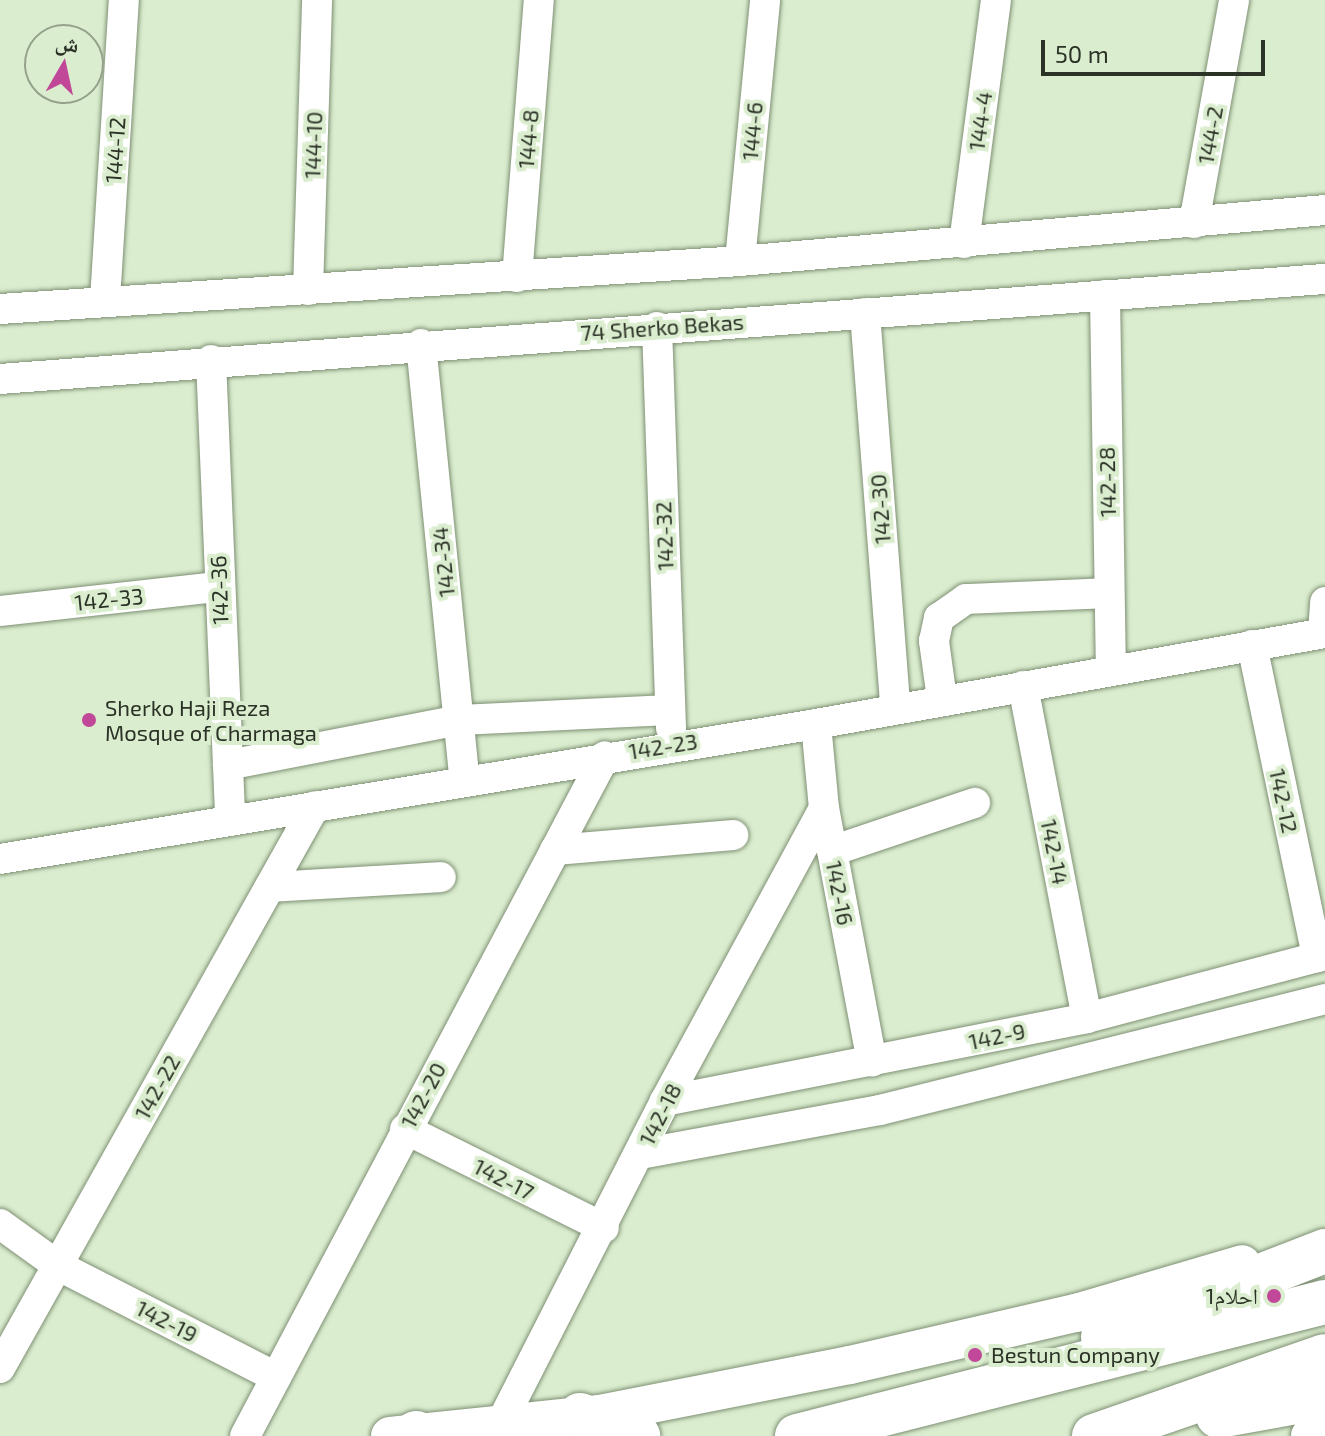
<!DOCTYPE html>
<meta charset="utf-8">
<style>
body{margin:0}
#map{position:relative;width:1325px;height:1436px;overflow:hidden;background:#dbedcf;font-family:"Exo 2","Noto Naskh Arabic",sans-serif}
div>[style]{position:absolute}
.roads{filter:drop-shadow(0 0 2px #7f9074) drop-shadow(0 0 2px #7f9074)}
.minor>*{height:30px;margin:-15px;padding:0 15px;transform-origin:15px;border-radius:15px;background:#fff}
.major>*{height:38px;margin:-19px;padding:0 19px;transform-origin:19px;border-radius:19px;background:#fff}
.highway>*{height:44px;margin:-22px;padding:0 22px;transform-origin:22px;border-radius:22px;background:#fff}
.dots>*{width:22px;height:22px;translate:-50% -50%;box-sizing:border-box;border:4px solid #dbedcf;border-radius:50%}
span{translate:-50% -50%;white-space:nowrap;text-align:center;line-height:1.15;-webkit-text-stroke:8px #dbedcf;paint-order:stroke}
.street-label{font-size:22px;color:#2b3226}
.poi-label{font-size:22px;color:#2b3226}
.left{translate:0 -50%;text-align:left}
.right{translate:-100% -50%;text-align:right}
.north{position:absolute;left:24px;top:24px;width:80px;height:80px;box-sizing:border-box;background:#dbedcf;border:2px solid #95a28b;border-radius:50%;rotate:9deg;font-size:22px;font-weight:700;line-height:32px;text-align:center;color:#2b3226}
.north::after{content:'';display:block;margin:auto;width:28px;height:36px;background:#c14799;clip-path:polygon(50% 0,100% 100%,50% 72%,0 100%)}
.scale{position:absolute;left:1041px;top:40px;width:224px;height:36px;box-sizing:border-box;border:4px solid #2b3226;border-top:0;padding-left:10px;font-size:24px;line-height:28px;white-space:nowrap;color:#2b3226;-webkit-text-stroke:6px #dbedcf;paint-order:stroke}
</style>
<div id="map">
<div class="roads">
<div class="minor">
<i style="left:1194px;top:223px;width:227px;rotate:-79.8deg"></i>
<i style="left:964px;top:243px;width:245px;rotate:-82.5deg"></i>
<i style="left:740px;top:261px;width:262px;rotate:-84.5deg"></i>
<i style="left:517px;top:277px;width:278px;rotate:-85.5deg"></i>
<i style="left:308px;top:290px;width:290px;rotate:-88.2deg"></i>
<i style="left:1105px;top:295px;width:374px;rotate:89.1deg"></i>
<i style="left:105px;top:300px;width:301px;rotate:-86.4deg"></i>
<i style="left:0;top:309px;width:742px;rotate:-3.71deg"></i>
<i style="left:740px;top:261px;width:587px;rotate:-4.98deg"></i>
<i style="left:865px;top:313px;width:394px;rotate:85.6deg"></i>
<i style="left:657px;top:327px;width:402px;rotate:88deg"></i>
<i style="left:421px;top:344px;width:439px;rotate:84.3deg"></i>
<i style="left:211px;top:360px;width:461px;rotate:87.6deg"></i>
<i style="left:0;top:379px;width:1329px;rotate:-4.32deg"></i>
<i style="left:0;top:611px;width:220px;rotate:-6.3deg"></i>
<i style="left:1323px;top:633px;width:31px;rotate:-86deg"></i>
<i style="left:1252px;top:645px;width:319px;rotate:78.2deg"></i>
<i style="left:1023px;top:686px;width:338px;rotate:79.1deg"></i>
<i style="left:942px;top:699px;width:59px;rotate:-97.9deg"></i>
<i style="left:934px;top:641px;width:24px;rotate:-78deg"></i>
<i style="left:939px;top:618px;width:33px;rotate:-35deg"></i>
<i style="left:966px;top:599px;width:142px;rotate:-2.4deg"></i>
<i style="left:816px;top:724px;width:84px;rotate:84.6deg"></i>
<i style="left:824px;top:808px;width:258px;rotate:79.3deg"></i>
<i style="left:228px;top:765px;width:235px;rotate:-11deg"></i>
<i style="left:459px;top:720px;width:211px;rotate:-2.7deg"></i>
<i style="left:555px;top:850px;width:179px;rotate:-4.8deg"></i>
<i style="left:832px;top:851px;width:151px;rotate:-18.6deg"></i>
<i style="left:0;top:859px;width:827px;rotate:-9.39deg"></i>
<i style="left:816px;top:724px;width:517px;rotate:-10.14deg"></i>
<i style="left:270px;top:887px;width:171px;rotate:-3.3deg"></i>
<i style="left:665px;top:1101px;width:430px;rotate:-11.1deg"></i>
<i style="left:1087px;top:1018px;width:246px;rotate:-14.8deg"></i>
<i style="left:405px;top:1129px;width:222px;rotate:26.4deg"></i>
<i style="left:640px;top:1154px;width:244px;rotate:-10.4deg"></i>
<i style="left:880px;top:1110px;width:459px;rotate:-14deg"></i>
<i style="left:0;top:1224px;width:70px;rotate:35.7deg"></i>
<i style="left:57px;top:1265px;width:246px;rotate:27.1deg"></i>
<i style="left:0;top:1368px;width:644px;rotate:-60.73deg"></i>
<i style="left:501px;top:1423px;width:361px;rotate:-63deg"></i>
<i style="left:665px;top:1101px;width:333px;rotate:-61.5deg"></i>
<i style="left:245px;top:1436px;width:769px;rotate:-62.1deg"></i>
</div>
<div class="major">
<i style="left:390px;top:1436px;width:211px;rotate:-6deg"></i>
<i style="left:600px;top:1414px;width:255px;rotate:-11.1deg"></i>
<i style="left:850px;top:1365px;width:232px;rotate:-13deg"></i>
<i style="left:1076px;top:1313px;width:173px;rotate:-16.4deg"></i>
<i style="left:1310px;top:1436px;width:16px;rotate:-22deg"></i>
</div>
<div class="highway">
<i style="left:1103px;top:1337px;width:238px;rotate:-21.2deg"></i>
<i style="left:580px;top:1415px;width:62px;rotate:19.9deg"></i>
<i style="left:1218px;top:1416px;width:109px;rotate:-10.1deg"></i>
<i style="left:411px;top:1436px;width:6px;rotate:-31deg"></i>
<i style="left:797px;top:1436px;width:545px;rotate:-14.24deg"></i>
<i style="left:1094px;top:1436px;width:244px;rotate:-19.1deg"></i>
</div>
</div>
<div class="dots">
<i style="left:89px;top:720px;background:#c14799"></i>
<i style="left:1274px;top:1296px;background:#c14799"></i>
<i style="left:975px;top:1355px;background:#c14799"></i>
</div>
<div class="street-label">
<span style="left:980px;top:121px;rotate:-82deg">144-4</span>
<span style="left:752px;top:131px;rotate:-85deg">144-6</span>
<span style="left:1210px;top:135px;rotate:-80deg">144-2</span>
<span style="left:528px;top:139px;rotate:-85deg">144-8</span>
<span style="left:313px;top:145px;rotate:-88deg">144-10</span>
<span style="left:115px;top:150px;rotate:-86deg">144-12</span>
<span style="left:662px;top:327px;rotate:-4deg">74 Sherko Bekas</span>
<span style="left:1107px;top:482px;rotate:-91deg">142-28</span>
<span style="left:880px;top:509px;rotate:-94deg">142-30</span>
<span style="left:664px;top:536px;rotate:-92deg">142-32</span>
<span style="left:443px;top:562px;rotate:-96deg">142-34</span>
<span style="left:219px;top:590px;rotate:-92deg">142-36</span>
<span style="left:109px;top:599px;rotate:-6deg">142-33</span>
<span style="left:663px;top:746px;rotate:-9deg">142-23</span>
<span style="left:1284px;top:801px;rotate:78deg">142-12</span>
<span style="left:1055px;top:852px;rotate:79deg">142-14</span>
<span style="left:840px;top:893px;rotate:79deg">142-16</span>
<span style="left:997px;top:1036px;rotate:-12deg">142-9</span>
<span style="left:157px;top:1087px;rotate:-61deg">142-22</span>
<span style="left:423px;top:1095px;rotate:-62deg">142-20</span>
<span style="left:660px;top:1114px;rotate:-63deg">142-18</span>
<span style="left:504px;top:1179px;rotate:27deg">142-17</span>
<span style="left:167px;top:1321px;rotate:27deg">142-19</span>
</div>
<div class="poi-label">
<span class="left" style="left:105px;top:720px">Sherko Haji Reza<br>Mosque of Charmaga</span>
<span class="right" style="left:1258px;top:1296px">احلام1</span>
<span class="left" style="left:991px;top:1355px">Bestun Company</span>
</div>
<div class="north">ش</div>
<div class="scale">50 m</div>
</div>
